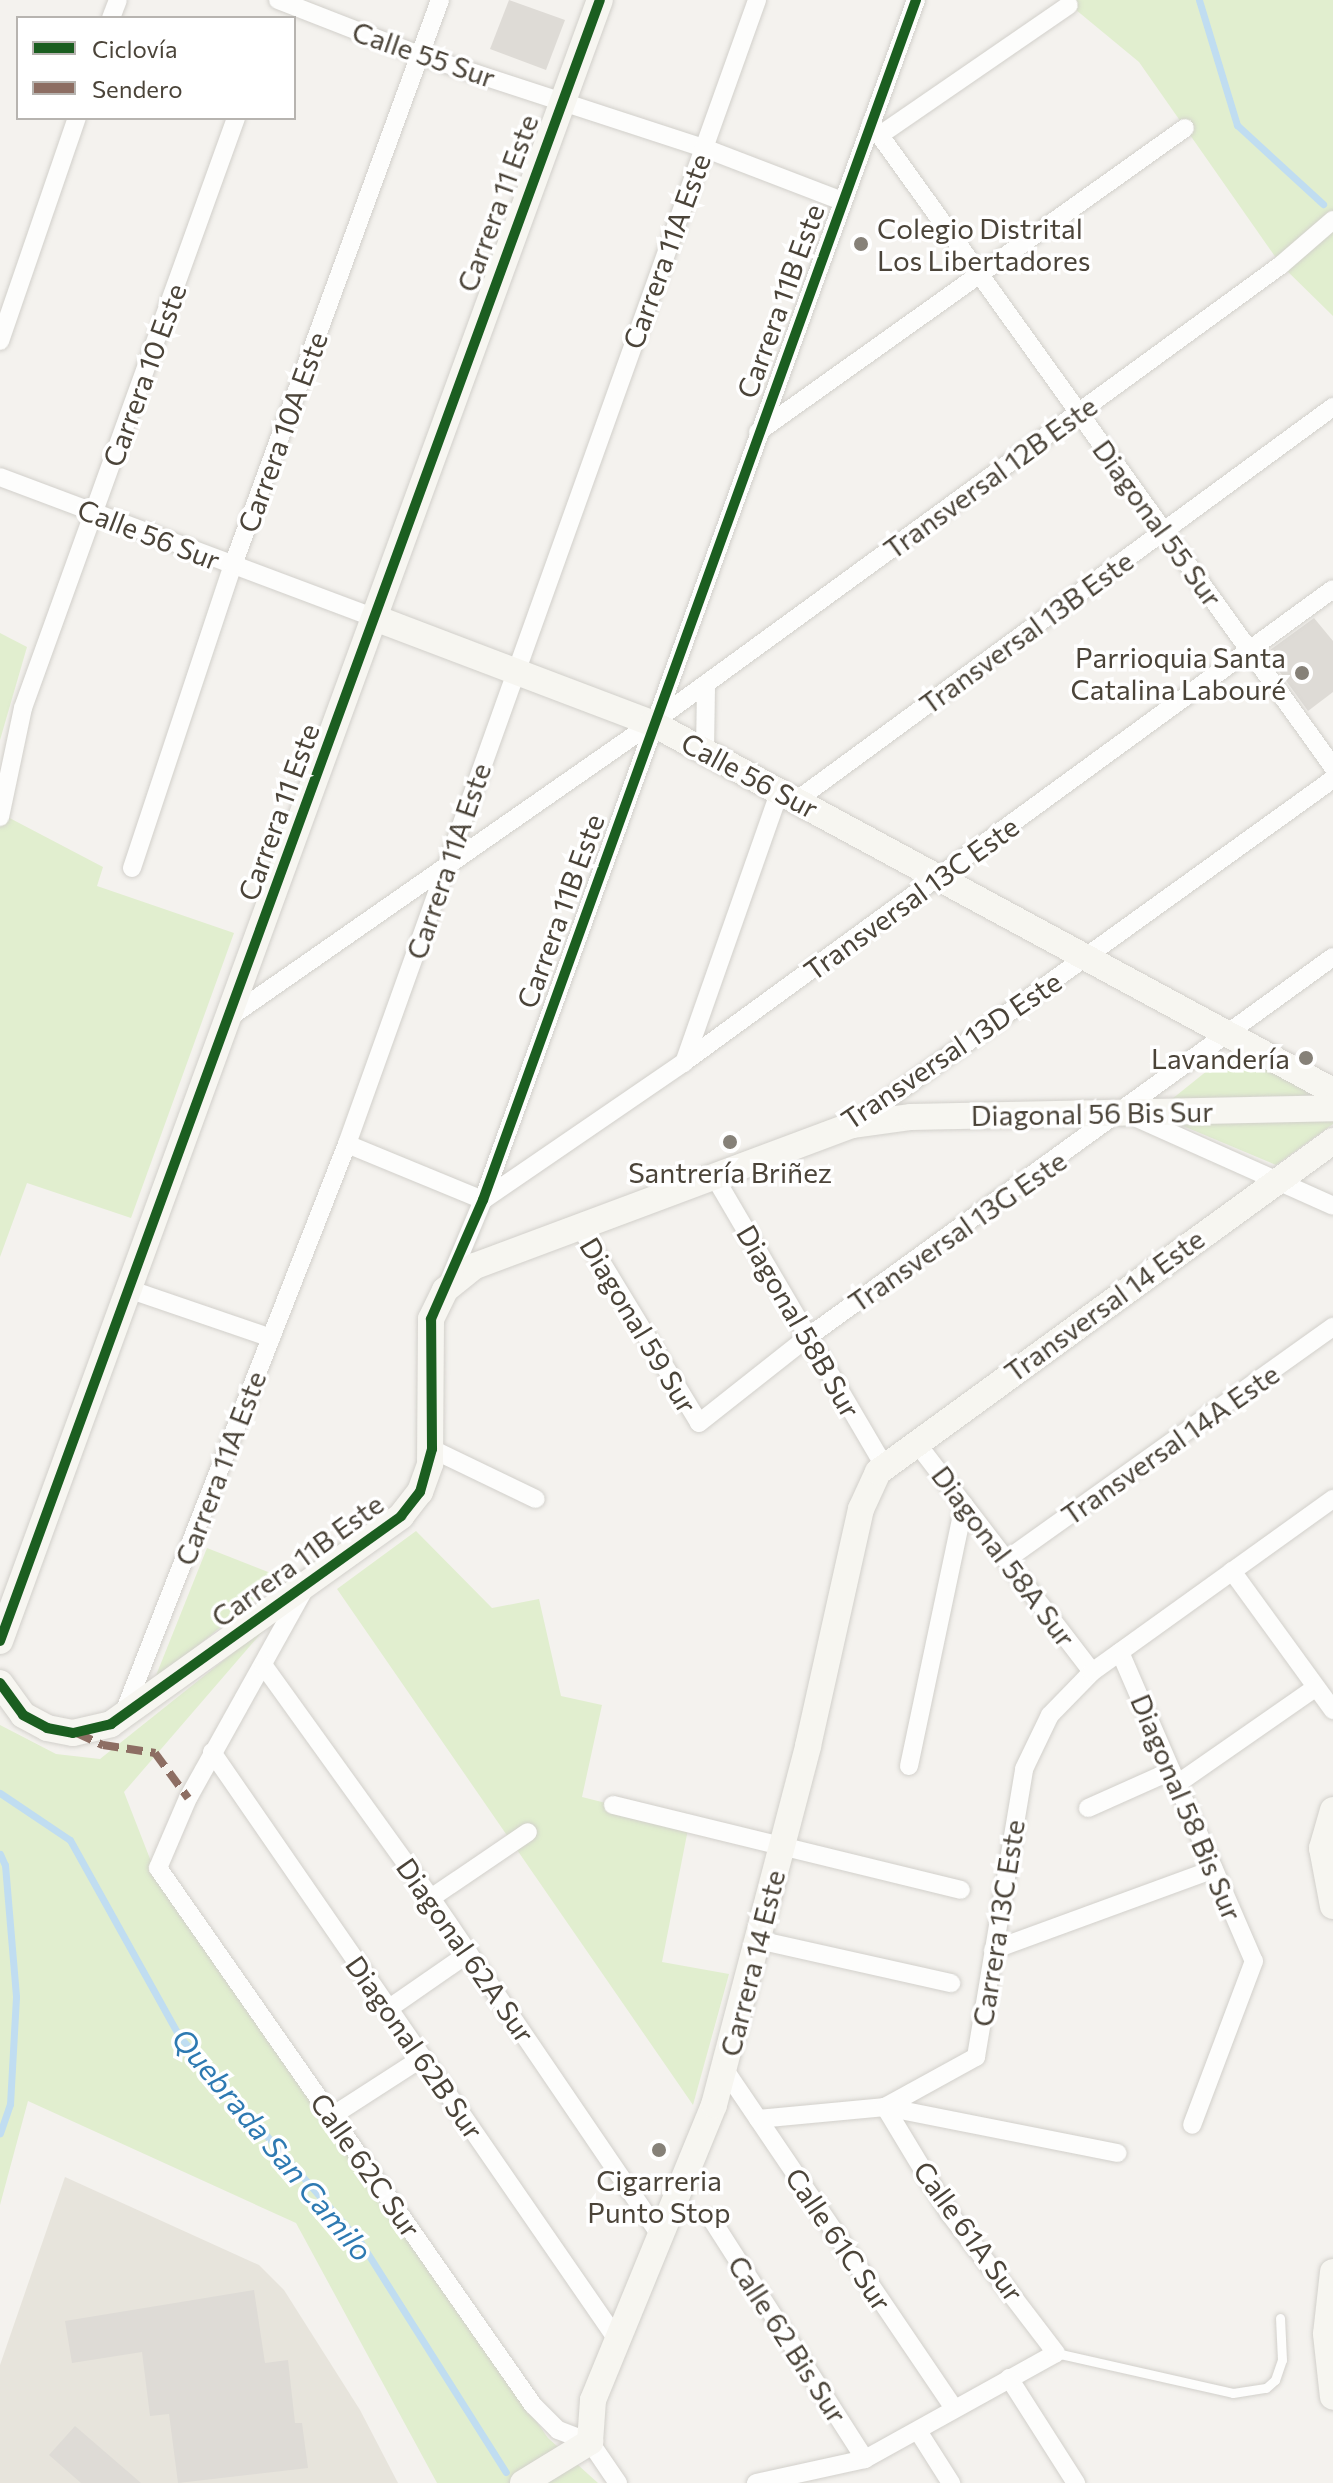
<!DOCTYPE html>
<meta charset="utf-8">
<style>
body{margin:0}
#map{position:relative;width:1333px;height:2483px;overflow:hidden;background:#f4f2ee;font-family:Commissioner,sans-serif}
div>[style]{position:absolute}
.residential>*{inset:0;background:#e7e4dc}
.green>*{inset:0;background:#e1eecf}
.stream>*{height:7px;margin:-3.5px;padding:0 3.5px;transform-origin:3.5px;border-radius:3.5px;background:#c0ddf1}
.building>*{inset:0;background:#dedbd6}
.roads{filter:drop-shadow(0 0 2px #d2d0cb) drop-shadow(0 0 2px #d2d0cb)}
.lane>*{height:9px;margin:-4.5px;padding:0 4.5px;transform-origin:4.5px;border-radius:4.5px;background:#fdfdfc}
.street>*{height:18px;margin:-9px;padding:0 9px;transform-origin:9px;border-radius:9px;background:#fdfdfc}
.secondary>*{height:26px;margin:-13px;padding:0 13px;transform-origin:13px;border-radius:13px;background:#f7f6f1}
.quiet>*{height:8px;margin-top:-4px;transform-origin:0;background:repeating-linear-gradient(90deg,#8d6e63 0 16px,transparent 0 24px)}
.cycleway>*{height:10px;margin:-5px;padding:0 5px;transform-origin:5px;border-radius:5px;background:#1b5e20}
.dots>*{width:22px;height:22px;translate:-50% -50%;box-sizing:border-box;border:4px solid #fff;border-radius:50%}
span{translate:-50% -50%;white-space:nowrap;text-align:center;line-height:1.15;-webkit-text-stroke:7px #fff;paint-order:stroke}
.street-label{font-size:28px;color:#4b4439}
.poi-label{font-size:28px;color:#4b4439}
.left{translate:0 -50%;text-align:left}
.right{translate:-100% -50%;text-align:right}
.water-label{font-size:30px;color:#2e7ab2;font-style:italic}
.legend{position:absolute;left:16px;top:16px;width:280px;height:104px;box-sizing:border-box;background:#fff;border:2px solid #b7b4b0;margin:0;padding:10px 14px;list-style:none;font-size:24px;color:#4b4439}
.legend li{display:flex;align-items:center;gap:16px;height:40px}
.legend b{width:40px;border:2px solid #b7b4b0}
</style>
<div id="map">
<div class="residential">
<i style="clip-path:polygon(65px 2177px,259px 2265px,284px 2290px,360px 2410px,398px 2483px,0 2483px,0 2365px)"></i>
</div>
<div class="green">
<i style="clip-path:polygon(1064px 0,1333px 0,1333px 316px,1281px 265px,1139px 62px)"></i>
<i style="clip-path:polygon(0 633px,27px 647px,0 740px)"></i>
<i style="clip-path:polygon(0 813px,103px 867px,97px 886px,234px 933px,131px 1218px,27px 1183px,0 1257px)"></i>
<i style="clip-path:polygon(1233px 1050px,1324px 1095px,1172px 1099px)"></i>
<i style="clip-path:polygon(1333px 1116px,1333px 1124px,1276px 1165px,1176px 1123px)"></i>
<i style="clip-path:polygon(416px 1531px,492px 1608px,539px 1599px,561px 1696px,602px 1705px,582px 1797px,689px 1824px,662px 1962px,729px 1974px,693px 2105px,337px 1589px)"></i>
<i style="clip-path:polygon(207px 1548px,281px 1577px,153px 1683px)"></i>
<i style="clip-path:polygon(269px 1624px,124px 1792px,159px 1882px,548px 2438px,598px 2483px,437px 2483px,296px 2223px,28px 2101px,0 2205px,0 1725px,56px 1754px,100px 1759px)"></i>
</div>
<div class="stream">
<i style="left:1199px;top:0;width:131px;rotate:73.1deg"></i>
<i style="left:1237px;top:125px;width:117px;rotate:42.6deg"></i>
<i style="left:0;top:1793px;width:84px;rotate:33.9deg"></i>
<i style="left:70px;top:1840px;width:224px;rotate:60.9deg"></i>
<i style="left:179px;top:2036px;width:276px;rotate:48.7deg"></i>
<i style="left:361px;top:2243px;width:271px;rotate:57.7deg"></i>
<i style="left:0;top:1854px;width:12px;rotate:66deg"></i>
<i style="left:5px;top:1865px;width:132px;rotate:85.2deg"></i>
<i style="left:16px;top:1997px;width:107px;rotate:93.2deg"></i>
<i style="left:10px;top:2104px;width:31px;rotate:109deg"></i>
</div>
<div class="building">
<i style="clip-path:polygon(509px 0,565px 20px,546px 70px,490px 49px)"></i>
<i style="clip-path:polygon(1314px 618px,1333px 641px,1333px 692px,1308px 711px,1266px 653px)"></i>
<i style="clip-path:polygon(254px 2290px,265px 2363px,288px 2360px,295px 2423px,302px 2423px,308px 2468px,178px 2483px,169px 2414px,150px 2416px,142px 2352px,72px 2363px,65px 2321px)"></i>
<i style="clip-path:polygon(75px 2426px,141px 2483px,81px 2483px,49px 2455px)"></i>
</div>
<div class="roads">
<div class="lane">
<i style="left:1056px;top:2353px;width:181px;rotate:12.7deg"></i>
<i style="left:1233px;top:2393px;width:33px;rotate:-9deg"></i>
<i style="left:1266px;top:2388px;width:12px;rotate:-42deg"></i>
<i style="left:1275px;top:2380px;width:21px;rotate:-71deg"></i>
<i style="left:1282px;top:2360px;width:42px;rotate:-92.7deg"></i>
</div>
<div class="street">
<i style="left:278px;top:0;width:151px;rotate:21.3deg"></i>
<i style="left:419px;top:55px;width:300px;rotate:18.1deg"></i>
<i style="left:704px;top:148px;width:148px;rotate:21deg"></i>
<i style="left:111px;top:18px;width:19px;rotate:-69deg"></i>
<i style="left:871px;top:123px;width:793px;rotate:54.34deg"></i>
<i style="left:880px;top:135px;width:229px;rotate:-34.5deg"></i>
<i style="left:0;top:341px;width:236px;rotate:-71deg"></i>
<i style="left:758px;top:432px;width:524px;rotate:-35.45deg"></i>
<i style="left:0;top:477px;width:401px;rotate:20.6deg"></i>
<i style="left:705px;top:751px;width:67px;rotate:-89.1deg"></i>
<i style="left:797px;top:800px;width:665px;rotate:-36.25deg"></i>
<i style="left:0;top:817px;width:111px;rotate:-78.1deg"></i>
<i style="left:23px;top:708px;width:627px;rotate:-70.15deg"></i>
<i style="left:132px;top:868px;width:319px;rotate:-71.6deg"></i>
<i style="left:233px;top:565px;width:602px;rotate:-69.88deg"></i>
<i style="left:227px;top:1019px;width:518px;rotate:-34.86deg"></i>
<i style="left:652px;top:723px;width:778px;rotate:-36.06deg"></i>
<i style="left:1281px;top:265px;width:69px;rotate:-40.9deg"></i>
<i style="left:684px;top:1063px;width:288px;rotate:-70.6deg"></i>
<i style="left:1130px;top:1115px;width:222px;rotate:24.1deg"></i>
<i style="left:855px;top:1123px;width:589px;rotate:-35.74deg"></i>
<i style="left:347px;top:1144px;width:147px;rotate:22.4deg"></i>
<i style="left:483px;top:1200px;width:242px;rotate:-34.4deg"></i>
<i style="left:683px;top:1063px;width:804px;rotate:-36.1deg"></i>
<i style="left:714px;top:1176px;width:336px;rotate:59.6deg"></i>
<i style="left:580px;top:1227px;width:229px;rotate:58.7deg"></i>
<i style="left:699px;top:1423px;width:139px;rotate:-38.3deg"></i>
<i style="left:808px;top:1337px;width:648px;rotate:-35.9deg"></i>
<i style="left:447px;top:1286px;width:93px;rotate:-67.3deg"></i>
<i style="left:483px;top:1200px;width:1276px;rotate:-70.16deg"></i>
<i style="left:128px;top:1289px;width:151px;rotate:18.9deg"></i>
<i style="left:915px;top:1441px;width:291px;rotate:52.5deg"></i>
<i style="left:432px;top:1449px;width:115px;rotate:25.7deg"></i>
<i style="left:1006px;top:1560px;width:402px;rotate:-35.5deg"></i>
<i style="left:1232px;top:1571px;width:172px;rotate:54deg"></i>
<i style="left:305px;top:1588px;width:240px;rotate:119.1deg"></i>
<i style="left:188px;top:1798px;width:76px;rotate:113.2deg"></i>
<i style="left:158px;top:1868px;width:655px;rotate:55.07deg"></i>
<i style="left:533px;top:2405px;width:35px;rotate:45deg"></i>
<i style="left:558px;top:2430px;width:34px;rotate:21deg"></i>
<i style="left:590px;top:2442px;width:50px;rotate:55.7deg"></i>
<i style="left:1120px;top:1652px;width:337px;rotate:66.6deg"></i>
<i style="left:1254px;top:1961px;width:175px;rotate:110.7deg"></i>
<i style="left:264px;top:1666px;width:286px;rotate:54.3deg"></i>
<i style="left:431px;top:1898px;width:411px;rotate:55.8deg"></i>
<i style="left:123px;top:1715px;width:613px;rotate:-68.58deg"></i>
<i style="left:347px;top:1144px;width:1215px;rotate:-70.28deg"></i>
<i style="left:212px;top:1752px;width:715px;rotate:55.42deg"></i>
<i style="left:909px;top:1766px;width:267px;rotate:-78.1deg"></i>
<i style="left:1177px;top:1784px;width:168px;rotate:-34.8deg"></i>
<i style="left:613px;top:1805px;width:358px;rotate:13.7deg"></i>
<i style="left:1088px;top:1808px;width:91px;rotate:-24deg"></i>
<i style="left:431px;top:1898px;width:117px;rotate:-34.2deg"></i>
<i style="left:758px;top:1940px;width:198px;rotate:12.6deg"></i>
<i style="left:993px;top:1950px;width:235px;rotate:-20.1deg"></i>
<i style="left:388px;top:2009px;width:98px;rotate:-34.7deg"></i>
<i style="left:725px;top:2070px;width:408px;rotate:55.9deg"></i>
<i style="left:332px;top:2116px;width:107px;rotate:-32.8deg"></i>
<i style="left:758px;top:2119px;width:128px;rotate:-5.4deg"></i>
<i style="left:885px;top:2107px;width:237px;rotate:11.2deg"></i>
<i style="left:712px;top:2220px;width:284px;rotate:57.4deg"></i>
<i style="left:1009px;top:2378px;width:125px;rotate:57.5deg"></i>
<i style="left:918px;top:2431px;width:62px;rotate:57.6deg"></i>
<i style="left:756px;top:2483px;width:112px;rotate:-12.4deg"></i>
<i style="left:865px;top:2459px;width:218px;rotate:-29deg"></i>
<i style="left:1056px;top:2353px;width:176px;rotate:-127.4deg"></i>
<i style="left:949px;top:2213px;width:124px;rotate:-121.1deg"></i>
<i style="left:885px;top:2107px;width:104px;rotate:-28.8deg"></i>
<i style="left:976px;top:2057px;width:292px;rotate:-80.5deg"></i>
<i style="left:1024px;top:1769px;width:60px;rotate:-64.3deg"></i>
<i style="left:1050px;top:1715px;width:60px;rotate:-45.7deg"></i>
<i style="left:1092px;top:1672px;width:297px;rotate:-35.7deg"></i>
</div>
<div class="secondary">
<i style="left:375px;top:618px;width:296px;rotate:20.8deg"></i>
<i style="left:652px;top:723px;width:774px;rotate:28.39deg"></i>
<i style="left:0;top:1641px;width:1747px;rotate:-69.92deg"></i>
<i style="left:0;top:1683px;width:39px;rotate:54deg"></i>
<i style="left:23px;top:1715px;width:27px;rotate:28deg"></i>
<i style="left:47px;top:1728px;width:26px;rotate:11deg"></i>
<i style="left:73px;top:1733px;width:39px;rotate:-13deg"></i>
<i style="left:111px;top:1724px;width:357px;rotate:-35.6deg"></i>
<i style="left:401px;top:1516px;width:31px;rotate:-52deg"></i>
<i style="left:420px;top:1492px;width:30px;rotate:-70deg"></i>
<i style="left:430px;top:1464px;width:145px;rotate:-89.6deg"></i>
<i style="left:431px;top:1319px;width:32px;rotate:-64deg"></i>
<i style="left:445px;top:1290px;width:38px;rotate:-39deg"></i>
<i style="left:475px;top:1266px;width:403px;rotate:-20.5deg"></i>
<i style="left:852px;top:1125px;width:60px;rotate:-7.7deg"></i>
<i style="left:911px;top:1117px;width:422px;rotate:-1.2deg"></i>
<i style="left:1333px;top:1810px;width:40px;rotate:106deg"></i>
<i style="left:1322px;top:1848px;width:59px;rotate:79.3deg"></i>
<i style="left:1333px;top:2272px;width:62px;rotate:96.4deg"></i>
<i style="left:1326px;top:2334px;width:63px;rotate:83.7deg"></i>
<i style="left:523px;top:2483px;width:79px;rotate:-31.5deg"></i>
<i style="left:590px;top:2442px;width:42px;rotate:-85.9deg"></i>
<i style="left:593px;top:2400px;width:319px;rotate:-67.7deg"></i>
<i style="left:714px;top:2105px;width:371px;rotate:-75.3deg"></i>
<i style="left:808px;top:1746px;width:243px;rotate:-77.4deg"></i>
<i style="left:861px;top:1509px;width:41px;rotate:-65.3deg"></i>
<i style="left:878px;top:1472px;width:563px;rotate:-36.03deg"></i>
</div>
</div>
<div class="quiet">
<i style="left:77px;top:1733px;width:29px;rotate:25deg"></i>
<i style="left:103px;top:1745px;width:53px;rotate:8.7deg"></i>
<i style="left:155px;top:1753px;width:56px;rotate:53.7deg"></i>
</div>
<div class="cycleway">
<i style="left:0;top:1641px;width:1747px;rotate:-69.92deg"></i>
<i style="left:0;top:1683px;width:39px;rotate:54deg"></i>
<i style="left:23px;top:1715px;width:27px;rotate:28deg"></i>
<i style="left:47px;top:1728px;width:26px;rotate:11deg"></i>
<i style="left:73px;top:1733px;width:39px;rotate:-13deg"></i>
<i style="left:111px;top:1724px;width:357px;rotate:-35.6deg"></i>
<i style="left:401px;top:1516px;width:31px;rotate:-52deg"></i>
<i style="left:420px;top:1492px;width:45px;rotate:-74.4deg"></i>
<i style="left:432px;top:1449px;width:130px;rotate:-90.4deg"></i>
<i style="left:431px;top:1319px;width:130px;rotate:-66.4deg"></i>
<i style="left:483px;top:1200px;width:1276px;rotate:-70.16deg"></i>
</div>
<div class="dots">
<i style="left:861px;top:244px;background:#868178"></i>
<i style="left:1302px;top:673px;background:#868178"></i>
<i style="left:1306px;top:1058px;background:#868178"></i>
<i style="left:730px;top:1142px;background:#868178"></i>
<i style="left:659px;top:2150px;background:#868178"></i>
</div>
<div class="street-label">
<span style="left:424px;top:54px;rotate:19deg">Calle 55 Sur</span>
<span style="left:497px;top:203px;rotate:-70deg">Carrera 11 Este</span>
<span style="left:666px;top:251px;rotate:-70deg">Carrera 11A Este</span>
<span style="left:780px;top:301px;rotate:-70deg">Carrera 11B Este</span>
<span style="left:144px;top:375px;rotate:-70deg">Carrera 10 Este</span>
<span style="left:282px;top:432px;rotate:-70deg">Carrera 10A Este</span>
<span style="left:990px;top:477px;rotate:-36deg">Transversal 12B Este</span>
<span style="left:1158px;top:523px;rotate:54deg">Diagonal 55 Sur</span>
<span style="left:149px;top:534px;rotate:21deg">Calle 56 Sur</span>
<span style="left:1026px;top:632px;rotate:-36deg">Transversal 13B Este</span>
<span style="left:750px;top:775px;rotate:28deg">Calle 56 Sur</span>
<span style="left:278px;top:812px;rotate:-70deg">Carrera 11 Este</span>
<span style="left:448px;top:861px;rotate:-71deg">Carrera 11A Este</span>
<span style="left:911px;top:898px;rotate:-36deg">Transversal 13C Este</span>
<span style="left:560px;top:911px;rotate:-70deg">Carrera 11B Este</span>
<span style="left:951px;top:1050px;rotate:-34deg">Transversal 13D Este</span>
<span style="left:1092px;top:1113px;rotate:-1deg">Diagonal 56 Bis Sur</span>
<span style="left:957px;top:1231px;rotate:-35deg">Transversal 13G Este</span>
<span style="left:1104px;top:1305px;rotate:-36deg">Transversal 14 Este</span>
<span style="left:799px;top:1321px;rotate:60deg">Diagonal 58B Sur</span>
<span style="left:639px;top:1325px;rotate:59deg">Diagonal 59 Sur</span>
<span style="left:1170px;top:1444px;rotate:-35deg">Transversal 14A Este</span>
<span style="left:220px;top:1468px;rotate:-69deg">Carrera 11A Este</span>
<span style="left:1004px;top:1556px;rotate:53deg">Diagonal 58A Sur</span>
<span style="left:297px;top:1560px;rotate:-36deg">Carrera 11B Este</span>
<span style="left:1187px;top:1807px;rotate:67deg">Diagonal 58 Bis Sur</span>
<span style="left:998px;top:1923px;rotate:-81deg">Carrera 13C Este</span>
<span style="left:466px;top:1950px;rotate:55deg">Diagonal 62A Sur</span>
<span style="left:752px;top:1963px;rotate:-76deg">Carrera 14 Este</span>
<span style="left:415px;top:2047px;rotate:55deg">Diagonal 62B Sur</span>
<span style="left:366px;top:2165px;rotate:55deg">Calle 62C Sur</span>
<span style="left:969px;top:2231px;rotate:54deg">Calle 61A Sur</span>
<span style="left:839px;top:2239px;rotate:56deg">Calle 61C Sur</span>
<span style="left:788px;top:2339px;rotate:57deg">Calle 62 Bis Sur</span>
</div>
<div class="poi-label">
<span class="left" style="left:877px;top:244px">Colegio Distrital<br>Los Libertadores</span>
<span class="right" style="left:1286px;top:673px">Parrioquia Santa<br>Catalina Labouré</span>
<span class="right" style="left:1290px;top:1058px">Lavandería</span>
<span style="left:730px;top:1172px">Santrería Briñez</span>
<span style="left:659px;top:2196px">Cigarreria<br>Punto Stop</span>
</div>
<div class="water-label">
<span style="left:273px;top:2144px;rotate:50deg">Quebrada San Camilo</span>
</div>
<ul class="legend">
<li><b style="height:10px;background:#1b5e20"></b>Ciclovía</li>
<li><b style="height:10px;background:#8d6e63"></b>Sendero</li>
</ul>
</div>
